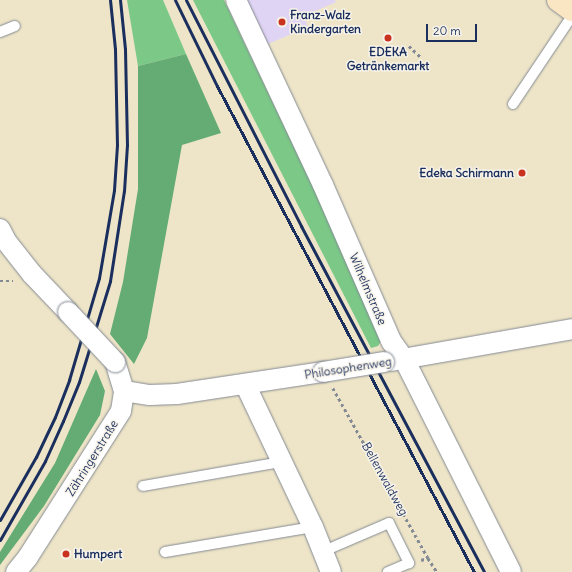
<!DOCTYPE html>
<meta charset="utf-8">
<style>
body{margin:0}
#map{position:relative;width:572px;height:572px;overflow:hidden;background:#eee5c8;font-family:Delius,sans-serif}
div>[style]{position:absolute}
.built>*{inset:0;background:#e0d4f4}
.green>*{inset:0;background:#7bc887}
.forest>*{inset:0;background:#64ac74}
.path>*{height:2.5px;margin-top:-1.25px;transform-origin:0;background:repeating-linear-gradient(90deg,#848a93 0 3px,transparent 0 6px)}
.roads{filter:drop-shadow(0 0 1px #848a93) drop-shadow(0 0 1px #848a93)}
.service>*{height:10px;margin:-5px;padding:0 5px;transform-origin:5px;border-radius:5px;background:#fff}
.minor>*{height:20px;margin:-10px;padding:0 10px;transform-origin:10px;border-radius:10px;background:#fff}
.secondary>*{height:22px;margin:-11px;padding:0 11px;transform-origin:11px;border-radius:11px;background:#fbe6c4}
.rail>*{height:3px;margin:-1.5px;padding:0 1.5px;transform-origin:1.5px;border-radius:1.5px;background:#1b2f5e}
.bridges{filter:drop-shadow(0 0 1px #848a93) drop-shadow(0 0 1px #848a93)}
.minor-bridge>*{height:20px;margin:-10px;padding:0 10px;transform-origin:10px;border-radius:10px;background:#fff}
.dots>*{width:11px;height:11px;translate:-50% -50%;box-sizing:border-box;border:2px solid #f7f3e8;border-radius:50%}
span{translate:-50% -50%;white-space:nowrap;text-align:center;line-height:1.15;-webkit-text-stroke:3px #f7f3e8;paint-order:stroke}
.poi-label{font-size:12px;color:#1b2f5e;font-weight:700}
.left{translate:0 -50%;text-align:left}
.right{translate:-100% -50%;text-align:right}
.street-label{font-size:12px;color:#1b2f5e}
.scale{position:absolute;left:426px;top:24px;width:51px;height:18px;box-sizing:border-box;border:2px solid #1b2f5e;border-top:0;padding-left:5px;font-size:12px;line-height:14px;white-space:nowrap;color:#1b2f5e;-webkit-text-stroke:3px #f7f3e8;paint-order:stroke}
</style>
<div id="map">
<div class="built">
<i style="clip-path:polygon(247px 0,335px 0,336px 2px,304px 16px,308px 27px,268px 44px)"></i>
</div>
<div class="green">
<i style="clip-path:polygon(127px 0,163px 0,186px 54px,138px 66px)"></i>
<i style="clip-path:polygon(193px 0,224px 0,384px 336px,378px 346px,371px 348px)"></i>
</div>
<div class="forest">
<i style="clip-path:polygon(186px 54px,221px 133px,182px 145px,147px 338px,134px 364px,110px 334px,123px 282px,138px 189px,138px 66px)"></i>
<i style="clip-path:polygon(96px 369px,105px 391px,100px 415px,44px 506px,0 565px,0 552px,55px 463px)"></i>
</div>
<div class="path">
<i style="left:409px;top:46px;width:16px;rotate:43deg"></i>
<i style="left:0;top:281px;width:13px"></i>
<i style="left:333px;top:388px;width:195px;rotate:60.8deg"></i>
<i style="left:421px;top:560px;width:7px;rotate:-16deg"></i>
<i style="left:428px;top:558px;width:17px;rotate:57deg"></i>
</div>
<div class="roads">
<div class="service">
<i style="left:0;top:32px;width:16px;rotate:-22deg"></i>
<i style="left:513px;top:104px;width:106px;rotate:-56.2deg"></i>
<i style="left:143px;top:486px;width:140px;rotate:-9.9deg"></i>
<i style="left:324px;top:551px;width:71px;rotate:-23.3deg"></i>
<i style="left:389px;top:523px;width:45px;rotate:63.4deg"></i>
<i style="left:409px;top:563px;width:23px;rotate:157deg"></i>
<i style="left:165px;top:552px;width:150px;rotate:-9.6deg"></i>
</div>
<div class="minor">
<i style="left:236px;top:0;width:204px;rotate:64.8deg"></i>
<i style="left:323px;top:185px;width:170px;rotate:66.4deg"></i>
<i style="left:391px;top:341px;width:22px;rotate:54deg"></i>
<i style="left:404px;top:359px;width:238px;rotate:63.3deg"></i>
<i style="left:0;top:229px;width:13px;rotate:63deg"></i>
<i style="left:6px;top:241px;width:42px;rotate:51.8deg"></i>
<i style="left:32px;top:274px;width:52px;rotate:46.5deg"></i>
<i style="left:391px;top:361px;width:184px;rotate:-10deg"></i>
<i style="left:245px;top:384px;width:158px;rotate:64.6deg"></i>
<i style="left:313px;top:527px;width:48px;rotate:68.2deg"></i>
<i style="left:124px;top:391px;width:26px;rotate:9deg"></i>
<i style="left:150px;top:395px;width:27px;rotate:-2deg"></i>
<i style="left:177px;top:394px;width:148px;rotate:-8.6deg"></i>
<i style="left:16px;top:572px;width:19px;rotate:-51deg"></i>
<i style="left:28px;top:557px;width:173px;rotate:-57.5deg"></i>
<i style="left:121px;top:411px;width:20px;rotate:-81deg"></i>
<i style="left:124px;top:391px;width:30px;rotate:-107deg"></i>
</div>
<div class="secondary">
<i style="left:558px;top:0;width:17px;rotate:36deg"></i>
</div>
</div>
<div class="rail">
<i style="left:175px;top:0;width:96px;rotate:64deg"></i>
<i style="left:217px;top:86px;width:550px;rotate:62.13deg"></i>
<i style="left:186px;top:0;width:254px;rotate:63deg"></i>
<i style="left:301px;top:226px;width:391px;rotate:62.1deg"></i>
<i style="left:0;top:520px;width:73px;rotate:-60.3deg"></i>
<i style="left:36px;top:457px;width:44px;rotate:-64.6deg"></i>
<i style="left:55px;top:417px;width:40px;rotate:-69deg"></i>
<i style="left:69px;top:380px;width:106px;rotate:-73.6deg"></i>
<i style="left:99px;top:278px;width:89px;rotate:-80.3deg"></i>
<i style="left:114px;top:190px;width:45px;rotate:-86.2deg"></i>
<i style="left:117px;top:145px;width:96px;rotate:-91.2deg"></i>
<i style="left:115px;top:49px;width:49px;rotate:-95.8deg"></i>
<i style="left:0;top:540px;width:91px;rotate:-60.3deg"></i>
<i style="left:45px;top:461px;width:44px;rotate:-65.8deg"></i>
<i style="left:63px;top:421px;width:42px;rotate:-67.7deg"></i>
<i style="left:79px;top:382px;width:106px;rotate:-72.9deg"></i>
<i style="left:110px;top:281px;width:91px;rotate:-81.2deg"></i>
<i style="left:124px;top:191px;width:46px;rotate:-86.3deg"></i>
<i style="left:127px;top:145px;width:96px;rotate:-91.2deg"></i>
<i style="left:125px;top:49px;width:49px;rotate:-95.8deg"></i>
</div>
<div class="bridges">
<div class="minor-bridge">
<i style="left:68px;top:312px;width:69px;rotate:46.8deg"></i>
<i style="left:323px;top:372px;width:62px;rotate:-9.3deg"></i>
</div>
</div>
<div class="dots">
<i style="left:282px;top:22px;background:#c8321e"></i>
<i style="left:388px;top:38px;background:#c8321e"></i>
<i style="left:522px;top:173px;background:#c8321e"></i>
<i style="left:66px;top:554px;background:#c8321e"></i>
</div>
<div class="poi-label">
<span class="left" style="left:290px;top:22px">Franz-Walz<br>Kindergarten</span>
<span style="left:388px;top:59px">EDEKA<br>Getränkemarkt</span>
<span class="right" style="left:514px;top:173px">Edeka Schirmann</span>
<span class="left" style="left:74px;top:554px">Humpert</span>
</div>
<div class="street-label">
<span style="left:368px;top:289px;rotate:67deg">Wilhelmstraße</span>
<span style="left:348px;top:368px;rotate:-9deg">Philosophenweg</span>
<span style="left:92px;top:458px;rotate:-58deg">Zähringerstraße</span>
<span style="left:385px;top:479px;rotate:61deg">Bellenwaldweg</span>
</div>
<div class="scale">20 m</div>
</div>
